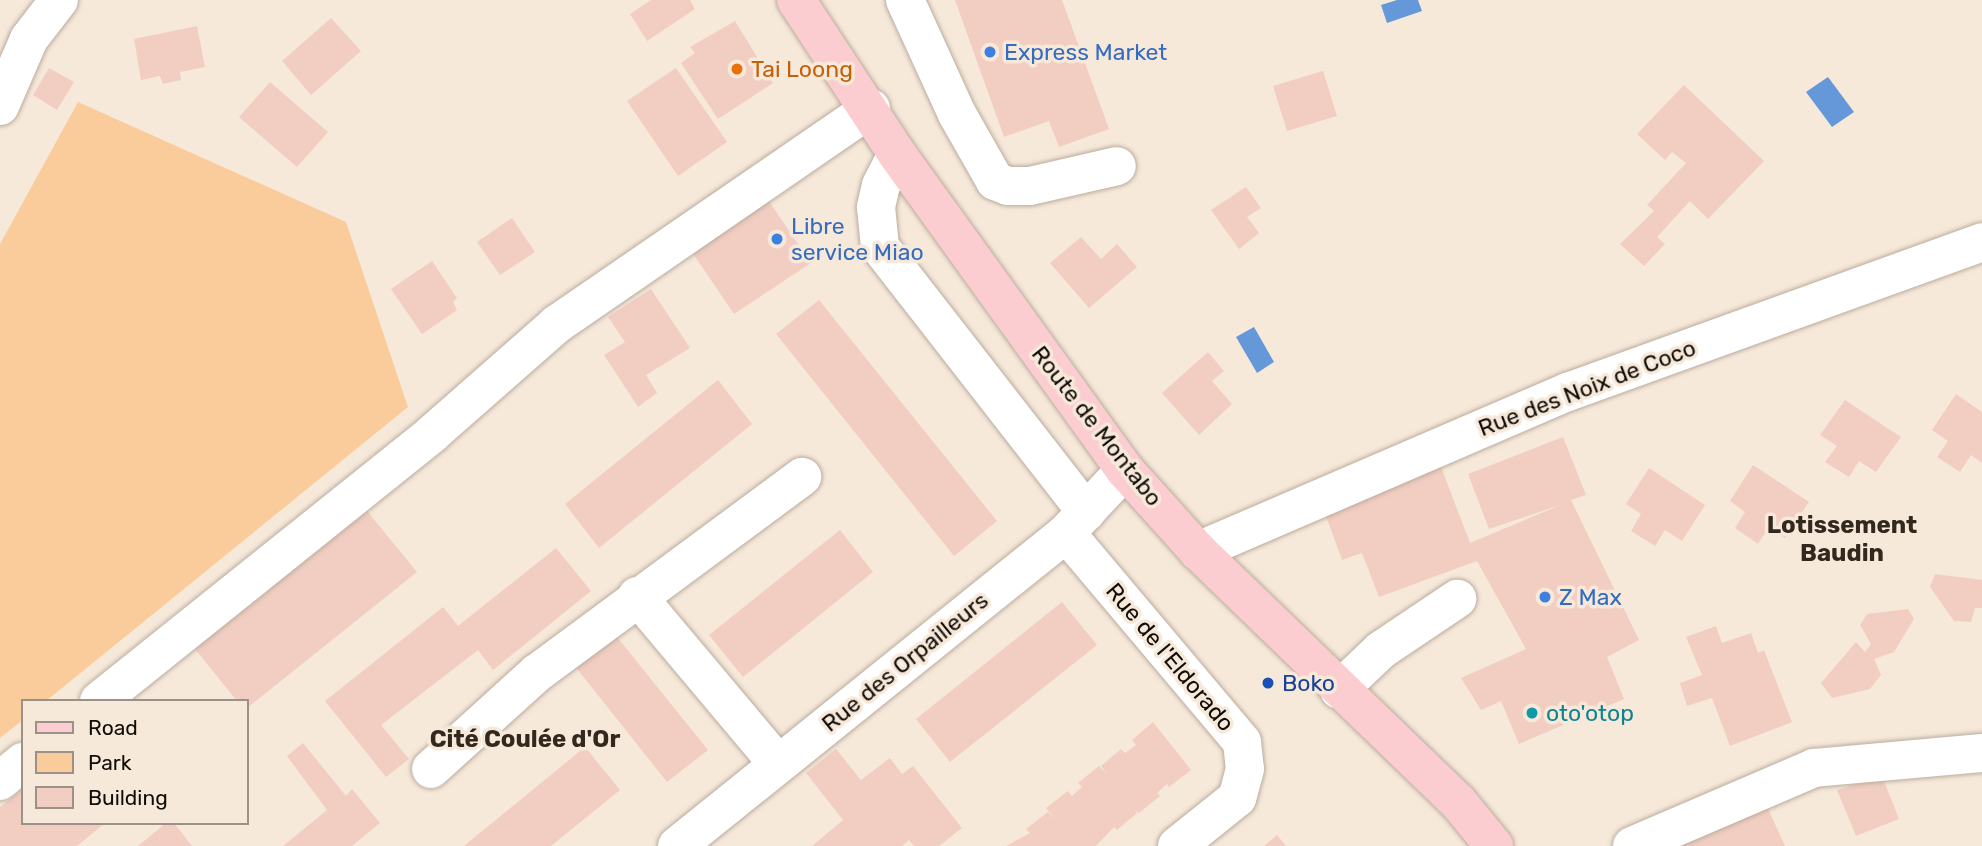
<!DOCTYPE html>
<meta charset="utf-8">
<style>
body{margin:0}
#map{position:relative;width:1982px;height:846px;overflow:hidden;background:#f7e9da;font-family:Rubik,sans-serif}
div>[style]{position:absolute}
.green>*{inset:0;background:#facc9c}
.water>*{inset:0;background:#6498d9}
.building>*{inset:0;background:#f2cdc2}
.roads{filter:drop-shadow(0 0 2px #baac9e) drop-shadow(0 0 2px #baac9e)}
.minor>*{height:38px;margin:-19px;padding:0 19px;transform-origin:19px;border-radius:19px;background:#fff}
.major>*{height:38px;margin:-19px;padding:0 19px;transform-origin:19px;border-radius:19px;background:#fbccd0}
.dots>*{width:19px;height:19px;translate:-50% -50%;box-sizing:border-box;border:4px solid #f7e9da;border-radius:50%}
span{translate:-50% -50%;white-space:nowrap;text-align:center;line-height:1.15;-webkit-text-stroke:7px #f7e9da;paint-order:stroke}
.shop-label{font-size:23px;color:#366cbe}
.left{translate:0 -50%;text-align:left}
.food-label{font-size:23px;color:#c56008}
.street-label{font-size:23px;color:#110c07}
.transit-label{font-size:23px;color:#164399}
.culture-label{font-size:23px;color:#0d838f}
.neighbourhood-label{font-size:24px;color:#33281d;font-weight:700}
.legend{position:absolute;left:21px;top:699px;width:228px;height:126px;box-sizing:border-box;background:#f7e9da;border:2px solid #9b9186;margin:0;padding:9px 12px;list-style:none;font-size:21px;color:#110c07}
.legend li{display:flex;align-items:center;gap:14px;height:35px}
.legend b{width:35px;border:2px solid #9b9186}
</style>
<div id="map">
<div class="green">
<i style="clip-path:polygon(78px 102px,346px 222px,408px 407px,46px 701px,23px 701px,23px 720px,0 738px,0 244px)"></i>
</div>
<div class="water">
<i style="clip-path:polygon(1397px 0,1418px 0,1422px 11px,1387px 23px,1381px 5px)"></i>
<i style="clip-path:polygon(1828px 77px,1854px 112px,1832px 127px,1806px 92px)"></i>
<i style="clip-path:polygon(1254px 327px,1274px 362px,1257px 373px,1236px 337px)"></i>
</div>
<div class="building">
<i style="clip-path:polygon(651px 0,690px 0,695px 9px,647px 41px,630px 14px)"></i>
<i style="clip-path:polygon(955px 0,1062px 0,1109px 129px,1059px 147px,1049px 121px,1004px 137px)"></i>
<i style="clip-path:polygon(331px 18px,361px 51px,311px 95px,282px 61px)"></i>
<i style="clip-path:polygon(735px 21px,773px 83px,718px 119px,681px 63px,695px 53px,690px 47px)"></i>
<i style="clip-path:polygon(197px 26px,205px 67px,180px 72px,181px 80px,163px 84px,160px 76px,141px 80px,134px 39px)"></i>
<i style="clip-path:polygon(49px 68px,74px 82px,57px 110px,33px 95px)"></i>
<i style="clip-path:polygon(676px 68px,727px 142px,678px 176px,627px 101px)"></i>
<i style="clip-path:polygon(1323px 71px,1337px 116px,1287px 131px,1273px 86px)"></i>
<i style="clip-path:polygon(270px 82px,328px 132px,297px 167px,239px 117px)"></i>
<i style="clip-path:polygon(1684px 85px,1764px 161px,1708px 219px,1690px 201px,1657px 237px,1665px 244px,1644px 266px,1620px 244px,1654px 211px,1647px 205px,1686px 163px,1672px 152px,1665px 160px,1637px 134px)"></i>
<i style="clip-path:polygon(1246px 187px,1261px 208px,1247px 217px,1259px 233px,1239px 249px,1211px 210px)"></i>
<i style="clip-path:polygon(768px 200px,811px 263px,734px 314px,692px 252px)"></i>
<i style="clip-path:polygon(512px 218px,535px 252px,500px 275px,477px 242px)"></i>
<i style="clip-path:polygon(1081px 237px,1101px 259px,1117px 244px,1137px 267px,1089px 308px,1050px 263px)"></i>
<i style="clip-path:polygon(432px 261px,457px 298px,453px 302px,457px 310px,422px 334px,391px 289px)"></i>
<i style="clip-path:polygon(651px 289px,690px 348px,646px 375px,657px 393px,638px 407px,604px 355px,625px 342px,608px 317px)"></i>
<i style="clip-path:polygon(819px 300px,997px 521px,954px 556px,776px 334px)"></i>
<i style="clip-path:polygon(1208px 352px,1224px 371px,1212px 381px,1232px 404px,1199px 435px,1162px 393px)"></i>
<i style="clip-path:polygon(718px 380px,752px 424px,599px 548px,565px 504px)"></i>
<i style="clip-path:polygon(1956px 394px,1982px 412px,1982px 463px,1971px 455px,1960px 472px,1937px 457px,1948px 441px,1932px 430px)"></i>
<i style="clip-path:polygon(1845px 400px,1901px 437px,1876px 472px,1859px 461px,1849px 477px,1825px 462px,1837px 446px,1820px 435px)"></i>
<i style="clip-path:polygon(1563px 437px,1586px 495px,1571px 500px,1639px 640px,1607px 657px,1624px 699px,1519px 744px,1501px 701px,1481px 710px,1461px 678px,1526px 649px,1477px 561px,1379px 597px,1362px 553px,1342px 560px,1323px 508px,1440px 464px,1470px 543px,1563px 504px,1489px 529px,1468px 474px)"></i>
<i style="clip-path:polygon(1753px 465px,1809px 502px,1785px 538px,1769px 527px,1758px 544px,1735px 528px,1745px 512px,1730px 501px)"></i>
<i style="clip-path:polygon(1649px 468px,1705px 505px,1682px 541px,1665px 530px,1655px 546px,1631px 531px,1641px 514px,1626px 504px)"></i>
<i style="clip-path:polygon(367px 511px,417px 572px,247px 708px,247px 701px,237px 701px,195px 649px)"></i>
<i style="clip-path:polygon(840px 530px,873px 572px,743px 677px,709px 635px)"></i>
<i style="clip-path:polygon(556px 548px,591px 591px,493px 670px,478px 650px,381px 725px,409px 759px,386px 777px,325px 701px,443px 607px,458px 626px)"></i>
<i style="clip-path:polygon(1935px 574px,1982px 580px,1982px 608px,1975px 608px,1971px 622px,1954px 621px,1930px 587px)"></i>
<i style="clip-path:polygon(1062px 602px,1097px 645px,950px 762px,916px 719px)"></i>
<i style="clip-path:polygon(1908px 609px,1914px 619px,1894px 652px,1874px 659px,1881px 675px,1870px 689px,1832px 698px,1821px 683px,1856px 642px,1865px 652px,1871px 644px,1860px 625px,1867px 614px)"></i>
<i style="clip-path:polygon(1716px 626px,1722px 643px,1751px 633px,1758px 653px,1764px 650px,1792px 722px,1730px 746px,1712px 698px,1687px 706px,1680px 683px,1702px 675px,1686px 637px)"></i>
<i style="clip-path:polygon(609px 627px,708px 750px,667px 782px,570px 660px)"></i>
<i style="clip-path:polygon(1153px 722px,1191px 770px,1169px 787px,1167px 784px,1157px 793px,1160px 796px,1139px 813px,1135px 810px,1137px 813px,1117px 830px,1114px 827px,1096px 846px,1006px 846px,1030px 833px,1026px 829px,1048px 812px,1056px 820px,1046px 808px,1068px 791px,1072px 796px,1082px 787px,1078px 783px,1099px 766px,1107px 774px,1101px 766px,1121px 749px,1125px 753px,1136px 745px,1132px 740px)"></i>
<i style="clip-path:polygon(303px 743px,346px 796px,352px 789px,380px 823px,352px 846px,283px 846px,327px 810px,287px 756px)"></i>
<i style="clip-path:polygon(585px 747px,620px 790px,551px 846px,464px 846px)"></i>
<i style="clip-path:polygon(836px 749px,861px 780px,890px 758px,902px 774px,913px 766px,962px 828px,939px 846px,914px 846px,909px 840px,902px 846px,812px 846px,843px 820px,806px 773px)"></i>
<i style="clip-path:polygon(1882px 776px,1899px 819px,1856px 836px,1837px 790px)"></i>
<i style="clip-path:polygon(23px 789px,23px 823px,105px 823px,77px 846px,0 846px,0 807px)"></i>
<i style="clip-path:polygon(1766px 804px,1785px 846px,1674px 846px)"></i>
<i style="clip-path:polygon(166px 823px,174px 823px,192px 846px,138px 846px)"></i>
<i style="clip-path:polygon(1277px 835px,1286px 846px,1264px 846px)"></i>
</div>
<div class="roads">
<div class="minor">
<i style="left:905px;top:0;width:125px;rotate:65.5deg"></i>
<i style="left:957px;top:114px;width:77px;rotate:60.4deg"></i>
<i style="left:995px;top:181px;width:14px;rotate:21deg"></i>
<i style="left:1008px;top:186px;width:22px"></i>
<i style="left:1030px;top:186px;width:89px;rotate:-12.9deg"></i>
<i style="left:0;top:106px;width:73px;rotate:-66.6deg"></i>
<i style="left:29px;top:39px;width:49px;rotate:-52.4deg"></i>
<i style="left:897px;top:154px;width:35px;rotate:117deg"></i>
<i style="left:881px;top:185px;width:23px;rotate:103deg"></i>
<i style="left:876px;top:207px;width:40px;rotate:84.3deg"></i>
<i style="left:880px;top:247px;width:336px;rotate:52.1deg"></i>
<i style="left:1066px;top:533px;width:273px;rotate:49.9deg"></i>
<i style="left:1242px;top:742px;width:27px;rotate:84deg"></i>
<i style="left:1245px;top:769px;width:30px;rotate:105deg"></i>
<i style="left:1237px;top:798px;width:77px;rotate:141.3deg"></i>
<i style="left:1198px;top:551px;width:403px;rotate:-23.3deg"></i>
<i style="left:1568px;top:392px;width:440px;rotate:-19.9deg"></i>
<i style="left:637px;top:596px;width:219px;rotate:50deg"></i>
<i style="left:1339px;top:690px;width:58px;rotate:-43.6deg"></i>
<i style="left:1381px;top:650px;width:92px;rotate:-33.9deg"></i>
<i style="left:99px;top:701px;width:428px;rotate:-38.7deg"></i>
<i style="left:433px;top:433px;width:165px;rotate:-41.3deg"></i>
<i style="left:557px;top:324px;width:381px;rotate:-34.5deg"></i>
<i style="left:431px;top:769px;width:143px;rotate:-42.2deg"></i>
<i style="left:537px;top:673px;width:330px;rotate:-36.5deg"></i>
<i style="left:0;top:781px;width:30px;rotate:-40deg"></i>
<i style="left:677px;top:846px;width:499px;rotate:-38.8deg"></i>
<i style="left:1066px;top:533px;width:86px;rotate:-46.9deg"></i>
<i style="left:1632px;top:846px;width:198px;rotate:-23.2deg"></i>
<i style="left:1814px;top:768px;width:169px;rotate:-5.1deg"></i>
</div>
<div class="major">
<i style="left:796px;top:0;width:184px;rotate:56.7deg"></i>
<i style="left:897px;top:154px;width:390px;rotate:54.2deg"></i>
<i style="left:1125px;top:470px;width:109px;rotate:48deg"></i>
<i style="left:1198px;top:551px;width:361px;rotate:44deg"></i>
<i style="left:1458px;top:802px;width:57px;rotate:50.7deg"></i>
</div>
</div>
<div class="dots">
<i style="left:990px;top:52px;background:#3f7fe0"></i>
<i style="left:737px;top:69px;background:#e8710a"></i>
<i style="left:777px;top:239px;background:#3f7fe0"></i>
<i style="left:1545px;top:597px;background:#3f7fe0"></i>
<i style="left:1268px;top:683px;background:#1a4fb4"></i>
<i style="left:1532px;top:713px;background:#0f9aa8"></i>
</div>
<div class="shop-label">
<span class="left" style="left:1004px;top:52px">Express Market</span>
<span class="left" style="left:791px;top:239px">Libre<br>service Miao</span>
<span class="left" style="left:1559px;top:597px">Z Max</span>
</div>
<div class="food-label">
<span class="left" style="left:751px;top:69px">Tai Loong</span>
</div>
<div class="street-label">
<span style="left:1587px;top:388px;rotate:-21deg">Rue des Noix de Coco</span>
<span style="left:1097px;top:426px;rotate:52deg">Route de Montabo</span>
<span style="left:1170px;top:657px;rotate:50deg">Rue de l'Eldorado</span>
<span style="left:905px;top:662px;rotate:-39deg">Rue des Orpailleurs</span>
</div>
<div class="transit-label">
<span class="left" style="left:1282px;top:683px">Boko</span>
</div>
<div class="culture-label">
<span class="left" style="left:1546px;top:713px">oto'otop</span>
</div>
<div class="neighbourhood-label">
<span style="left:1842px;top:540px">Lotissement<br>Baudin</span>
<span style="left:525px;top:740px">Cité Coulée d'Or</span>
</div>
<ul class="legend">
<li><b style="height:9px;background:#fbccd0"></b>Road</li>
<li><b style="height:19px;background:#facc9c"></b>Park</li>
<li><b style="height:19px;background:#f2cdc2"></b>Building</li>
</ul>
</div>
